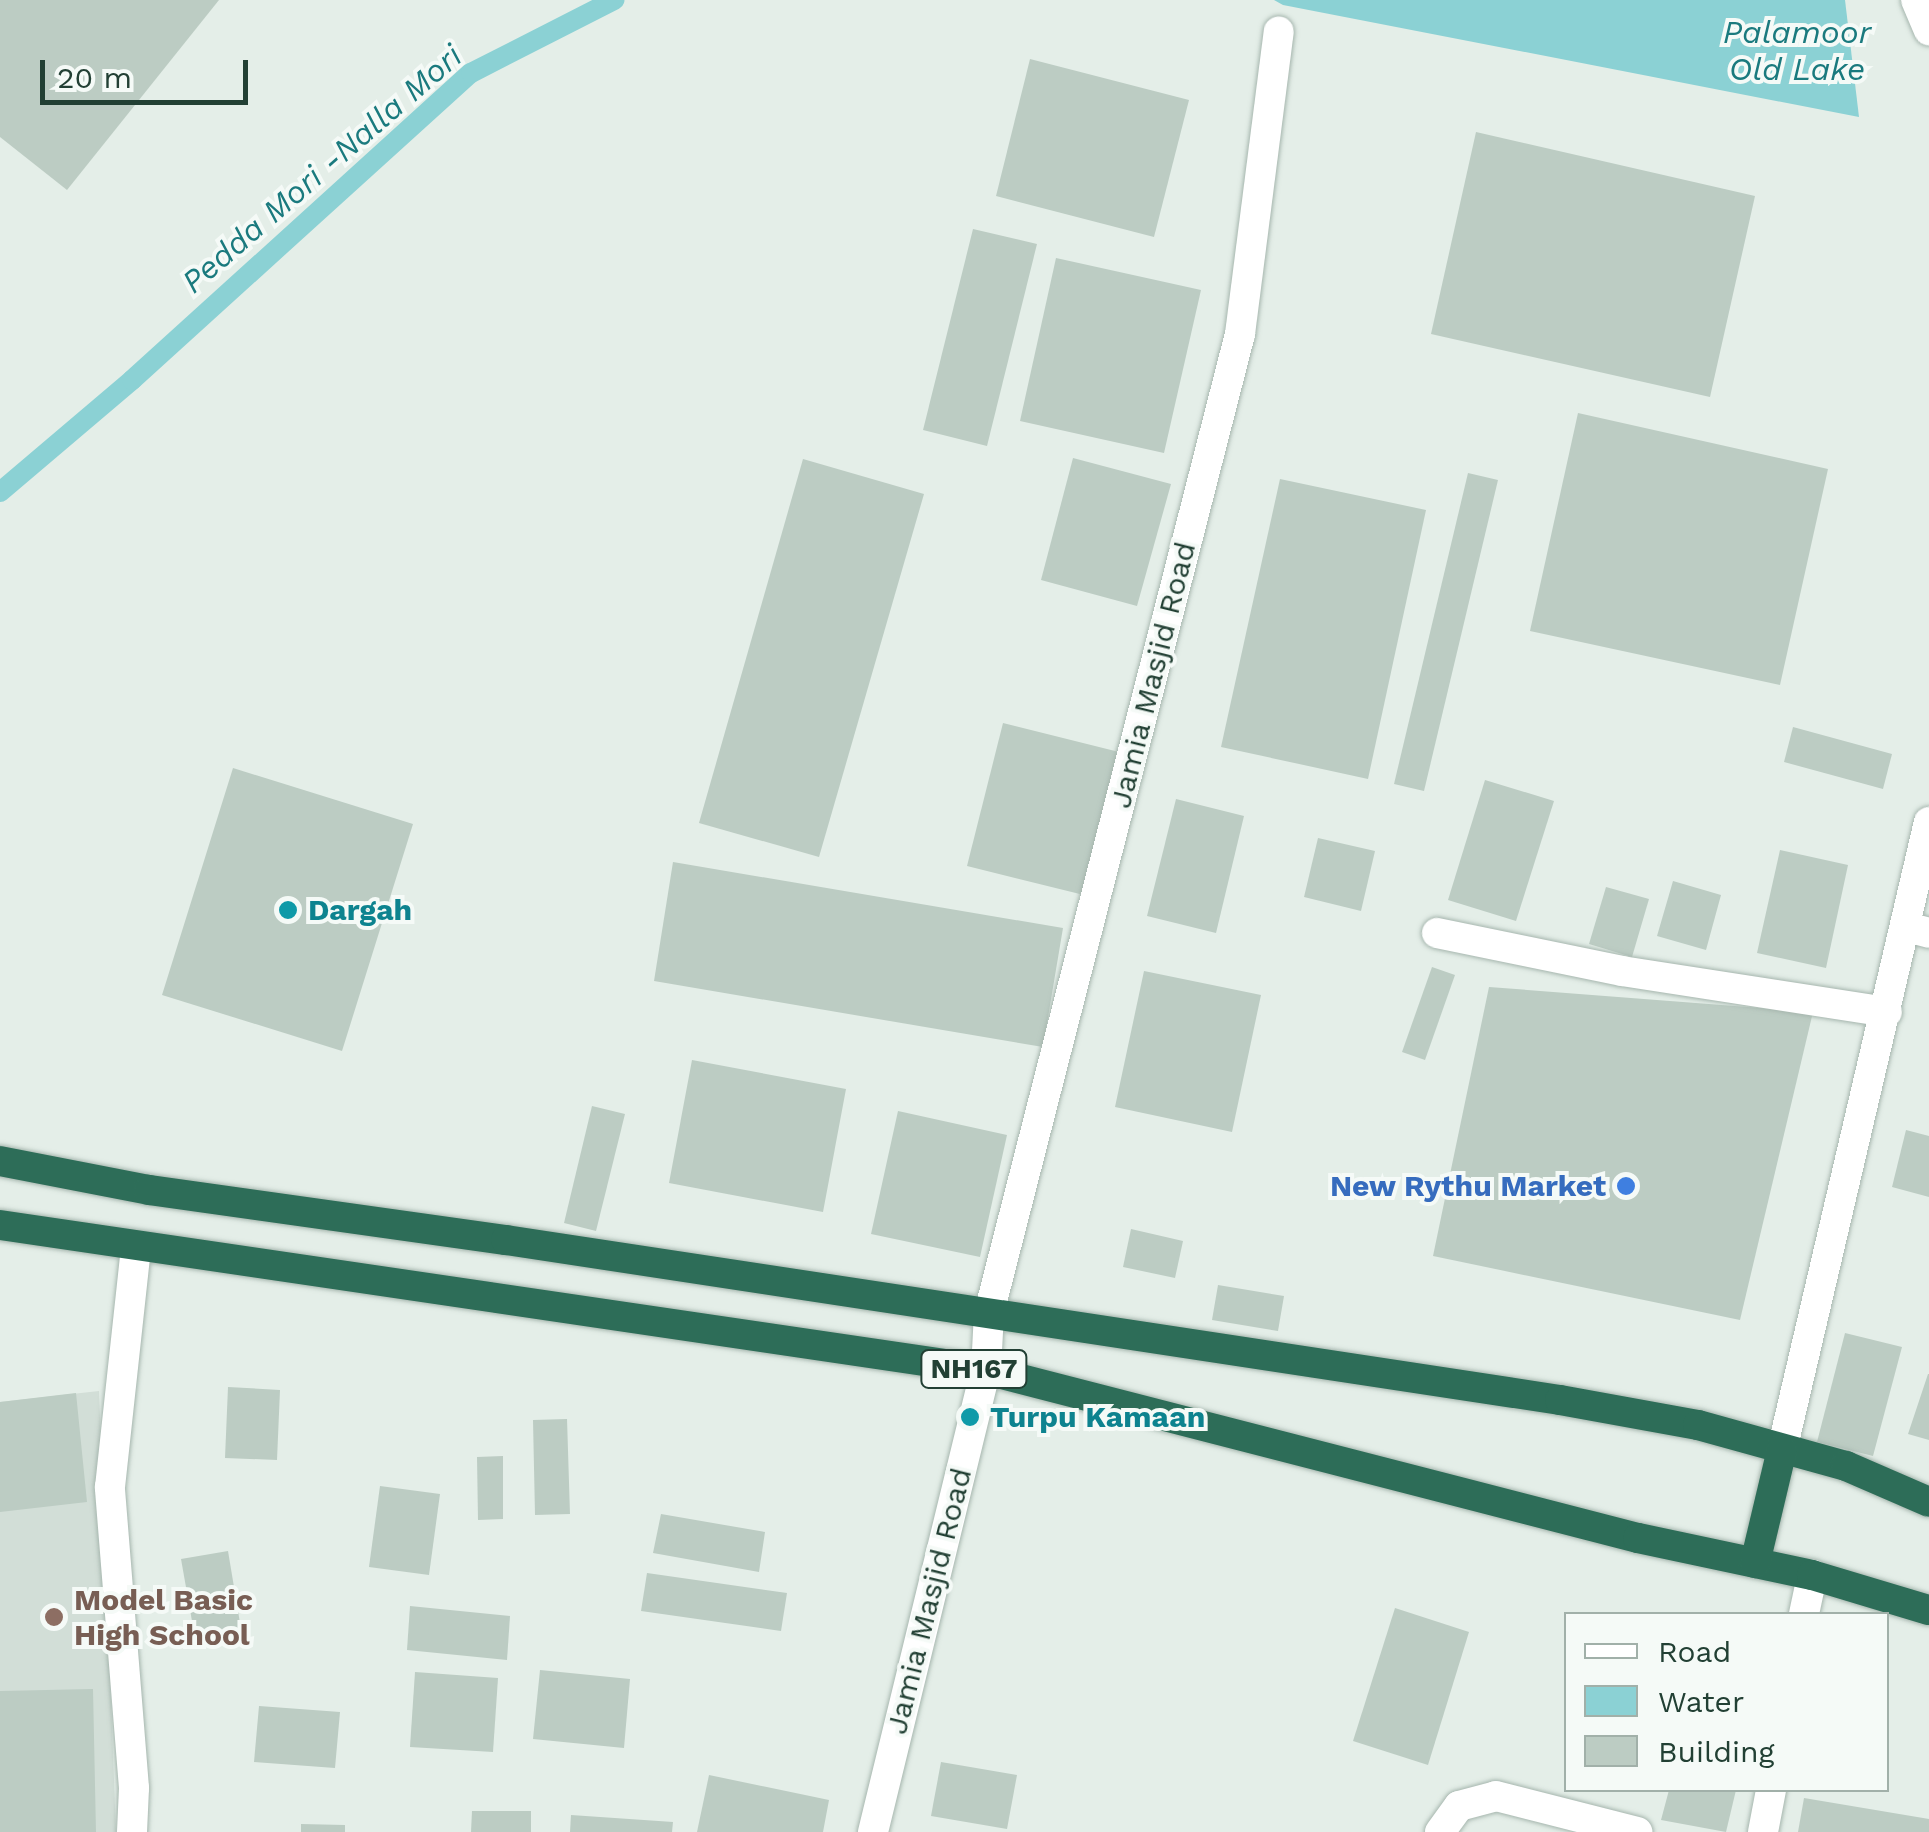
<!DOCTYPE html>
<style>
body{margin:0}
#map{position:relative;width:1929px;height:1832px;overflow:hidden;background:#e4eee8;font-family:"Work Sans",sans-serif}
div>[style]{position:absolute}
.built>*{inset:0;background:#d2ded7}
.water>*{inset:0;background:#8bd1d4}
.stream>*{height:20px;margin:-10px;padding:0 10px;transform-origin:10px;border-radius:10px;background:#8bd1d4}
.building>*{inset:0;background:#bcccc3}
.roads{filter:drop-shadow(0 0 2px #a6b6ae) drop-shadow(0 0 2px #a6b6ae)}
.lane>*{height:30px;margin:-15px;padding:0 15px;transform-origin:15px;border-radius:15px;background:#fff}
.street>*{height:30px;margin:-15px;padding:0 15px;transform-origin:15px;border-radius:15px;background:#fff}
.secondary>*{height:30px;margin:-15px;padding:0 15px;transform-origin:15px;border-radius:15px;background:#fff}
.highway>*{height:30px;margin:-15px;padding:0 15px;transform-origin:15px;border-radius:15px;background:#2d6d58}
.dots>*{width:28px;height:28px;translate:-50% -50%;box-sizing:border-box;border:5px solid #f5faf7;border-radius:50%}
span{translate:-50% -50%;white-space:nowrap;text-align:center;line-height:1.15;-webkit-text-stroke:8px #f5faf7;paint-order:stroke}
.shield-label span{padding:2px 8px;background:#f5faf7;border:2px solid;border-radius:8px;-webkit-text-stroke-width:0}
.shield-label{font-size:28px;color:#224034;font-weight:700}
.street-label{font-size:30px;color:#224034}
.culture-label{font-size:30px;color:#0d838f;font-weight:700}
.left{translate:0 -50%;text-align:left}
.shop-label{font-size:30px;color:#366cbe;font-weight:700}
.right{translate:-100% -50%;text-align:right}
.education-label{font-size:30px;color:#785e54;font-weight:700}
.water-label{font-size:32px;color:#1a7a7e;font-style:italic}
.legend{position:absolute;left:1564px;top:1612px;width:325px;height:180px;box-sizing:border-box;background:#f5faf7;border:2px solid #a1b0a9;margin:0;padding:12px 18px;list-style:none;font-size:30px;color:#224034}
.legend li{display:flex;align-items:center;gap:20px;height:50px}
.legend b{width:50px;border:2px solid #a1b0a9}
.scale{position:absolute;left:40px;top:60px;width:208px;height:45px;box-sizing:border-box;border:5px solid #224034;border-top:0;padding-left:12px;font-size:30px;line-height:35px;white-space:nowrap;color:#224034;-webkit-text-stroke:8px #f5faf7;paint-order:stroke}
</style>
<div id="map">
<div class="built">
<i style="clip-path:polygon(99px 1391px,116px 1832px,0 1832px,0 1402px)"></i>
</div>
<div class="water">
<i style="clip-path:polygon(1274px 0,1845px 0,1859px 117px,1283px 5px)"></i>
</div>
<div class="stream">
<i style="left:0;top:492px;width:173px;rotate:-40.3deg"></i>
<i style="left:132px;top:380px;width:457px;rotate:-42.2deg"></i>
<i style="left:471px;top:73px;width:161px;rotate:-27deg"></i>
</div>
<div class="building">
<i style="clip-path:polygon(0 0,219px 0,67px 190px,0 137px)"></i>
<i style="clip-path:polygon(1030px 59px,1189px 100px,1154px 237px,996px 196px)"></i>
<i style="clip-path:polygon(1476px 132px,1755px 196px,1710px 397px,1431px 334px)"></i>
<i style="clip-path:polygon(973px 229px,1037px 244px,987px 446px,923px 430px)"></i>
<i style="clip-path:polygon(1056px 258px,1201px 290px,1164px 453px,1020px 421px)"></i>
<i style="clip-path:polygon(1578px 413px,1828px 469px,1780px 685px,1530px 631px)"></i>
<i style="clip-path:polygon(1073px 458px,1171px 484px,1137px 606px,1041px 580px)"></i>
<i style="clip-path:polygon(803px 459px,924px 494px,819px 857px,699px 823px)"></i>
<i style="clip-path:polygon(1468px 473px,1498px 480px,1424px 791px,1394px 784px)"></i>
<i style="clip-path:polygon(1280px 479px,1426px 510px,1368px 779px,1221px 747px)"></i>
<i style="clip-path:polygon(1003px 723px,1127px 754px,1092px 897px,967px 866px)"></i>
<i style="clip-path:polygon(1793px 727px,1892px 754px,1883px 789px,1784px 762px)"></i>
<i style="clip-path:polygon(233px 768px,413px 824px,342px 1051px,162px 995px)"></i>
<i style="clip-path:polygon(1485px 780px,1554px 801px,1516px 921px,1448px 900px)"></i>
<i style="clip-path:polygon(1176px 799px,1244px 816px,1216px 933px,1147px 916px)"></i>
<i style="clip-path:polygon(1318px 838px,1375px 851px,1361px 911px,1304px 897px)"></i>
<i style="clip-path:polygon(1780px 850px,1848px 865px,1826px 968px,1757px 953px)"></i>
<i style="clip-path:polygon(673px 862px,1063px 928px,1043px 1047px,654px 981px)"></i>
<i style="clip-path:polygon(1673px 881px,1721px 895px,1706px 950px,1657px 936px)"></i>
<i style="clip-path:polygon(1606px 887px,1649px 899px,1632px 957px,1589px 944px)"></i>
<i style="clip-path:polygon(1432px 967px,1455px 975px,1425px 1060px,1402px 1052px)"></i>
<i style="clip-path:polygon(1144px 971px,1261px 995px,1232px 1132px,1115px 1107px)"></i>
<i style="clip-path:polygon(1489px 987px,1813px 1012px,1740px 1320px,1433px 1256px)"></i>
<i style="clip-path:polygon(692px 1060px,846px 1089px,823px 1212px,669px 1183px)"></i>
<i style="clip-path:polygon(592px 1106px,625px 1114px,596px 1231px,564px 1223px)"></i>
<i style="clip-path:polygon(898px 1111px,1007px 1135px,980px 1257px,871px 1234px)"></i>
<i style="clip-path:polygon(1906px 1130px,1929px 1136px,1929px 1197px,1892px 1187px)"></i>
<i style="clip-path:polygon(1131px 1229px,1183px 1241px,1175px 1278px,1123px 1267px)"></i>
<i style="clip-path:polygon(1218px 1285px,1284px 1296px,1278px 1331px,1212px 1320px)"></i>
<i style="clip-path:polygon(1845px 1333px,1902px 1347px,1873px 1456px,1817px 1442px)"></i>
<i style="clip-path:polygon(1928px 1374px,1929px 1374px,1929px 1440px,1908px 1434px)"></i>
<i style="clip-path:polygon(228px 1387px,280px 1390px,277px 1460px,225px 1458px)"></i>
<i style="clip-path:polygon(76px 1393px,87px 1502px,0 1512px,0 1402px)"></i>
<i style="clip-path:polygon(567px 1419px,570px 1514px,535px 1515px,533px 1420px)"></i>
<i style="clip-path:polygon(503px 1456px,503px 1519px,478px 1520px,477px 1457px)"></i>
<i style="clip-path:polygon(380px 1486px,440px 1494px,429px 1575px,369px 1567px)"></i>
<i style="clip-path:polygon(661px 1514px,765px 1532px,759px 1572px,653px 1553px)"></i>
<i style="clip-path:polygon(228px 1551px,241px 1629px,195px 1638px,181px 1559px)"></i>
<i style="clip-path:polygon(647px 1573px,787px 1593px,781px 1631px,641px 1611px)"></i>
<i style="clip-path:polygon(410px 1606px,510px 1616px,507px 1660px,407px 1650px)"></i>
<i style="clip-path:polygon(1395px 1608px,1469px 1632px,1428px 1765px,1353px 1741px)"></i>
<i style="clip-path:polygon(540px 1670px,630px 1679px,624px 1748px,533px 1739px)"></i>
<i style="clip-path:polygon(415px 1672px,498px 1678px,493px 1752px,410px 1747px)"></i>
<i style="clip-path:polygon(93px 1689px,96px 1832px,0 1832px,0 1691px)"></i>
<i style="clip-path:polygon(259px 1706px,340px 1712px,335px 1768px,254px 1762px)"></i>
<i style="clip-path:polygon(941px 1762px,1017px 1775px,1007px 1829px,931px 1816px)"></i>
<i style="clip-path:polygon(709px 1775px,829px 1800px,823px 1832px,697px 1832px)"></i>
<i style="clip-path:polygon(1669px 1790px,1736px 1790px,1726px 1832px,1661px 1820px)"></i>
<i style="clip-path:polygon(1804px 1798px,1929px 1819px,1929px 1832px,1798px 1832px)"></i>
<i style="clip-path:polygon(472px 1811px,531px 1811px,531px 1832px,471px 1832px)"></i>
<i style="clip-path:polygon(571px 1815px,673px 1822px,672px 1832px,570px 1832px)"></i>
<i style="clip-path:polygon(301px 1824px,345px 1825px,345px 1832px,301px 1832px)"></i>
</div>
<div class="roads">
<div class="lane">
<i style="left:1916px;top:0;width:33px;rotate:67deg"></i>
</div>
<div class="street">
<i style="left:1907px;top:927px;width:23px;rotate:15deg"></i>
<i style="left:1437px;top:933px;width:189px;rotate:11.6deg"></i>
<i style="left:1622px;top:971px;width:268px;rotate:8.8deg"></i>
<i style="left:986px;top:1370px;width:57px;rotate:-87deg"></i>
<i style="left:989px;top:1313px;width:1011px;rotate:-75.62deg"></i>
<i style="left:1240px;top:334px;width:305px;rotate:-82.7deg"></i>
<i style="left:1804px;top:1614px;width:40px;rotate:-78deg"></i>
<i style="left:132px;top:1832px;width:44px;rotate:-87.4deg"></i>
<i style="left:134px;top:1788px;width:302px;rotate:-94.6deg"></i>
<i style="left:110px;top:1487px;width:242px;rotate:-83.8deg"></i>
<i style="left:1440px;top:1832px;width:32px;rotate:-54deg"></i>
<i style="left:1459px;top:1806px;width:38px;rotate:-15deg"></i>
<i style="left:1496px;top:1796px;width:146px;rotate:14.3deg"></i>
<i style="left:1763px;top:1832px;width:43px;rotate:-79.2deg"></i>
</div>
<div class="secondary">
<i style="left:1782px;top:1450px;width:645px;rotate:-76.83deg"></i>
<i style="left:873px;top:1832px;width:476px;rotate:-76.3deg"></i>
</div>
<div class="highway">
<i style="left:0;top:1161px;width:152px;rotate:11deg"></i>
<i style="left:149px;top:1190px;width:360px;rotate:8deg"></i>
<i style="left:506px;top:1240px;width:1066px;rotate:8.63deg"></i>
<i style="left:1560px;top:1400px;width:140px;rotate:10.3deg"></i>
<i style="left:1698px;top:1425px;width:154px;rotate:15.5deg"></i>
<i style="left:1846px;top:1466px;width:90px;rotate:23.4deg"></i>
<i style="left:0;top:1225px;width:997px;rotate:8.37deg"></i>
<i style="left:986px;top:1370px;width:673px;rotate:14.45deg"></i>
<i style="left:1638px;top:1538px;width:178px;rotate:12deg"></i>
<i style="left:1812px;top:1575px;width:122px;rotate:16.7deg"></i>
<i style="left:1755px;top:1563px;width:116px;rotate:-76.6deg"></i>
</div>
</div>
<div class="dots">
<i style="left:288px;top:910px;background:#0f9aa8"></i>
<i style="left:1626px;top:1186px;background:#3f7fe0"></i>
<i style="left:970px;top:1417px;background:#0f9aa8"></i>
<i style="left:54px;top:1617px;background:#8d6e63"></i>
</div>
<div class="shield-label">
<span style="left:974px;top:1369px">NH167</span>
</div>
<div class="street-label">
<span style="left:1153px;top:675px;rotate:-76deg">Jamia Masjid Road</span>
<span style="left:929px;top:1601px;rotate:-76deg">Jamia Masjid Road</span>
</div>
<div class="culture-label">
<span class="left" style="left:308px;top:910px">Dargah</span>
<span class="left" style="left:990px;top:1417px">Turpu Kamaan</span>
</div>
<div class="shop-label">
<span class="right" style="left:1606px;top:1186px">New Rythu Market</span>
</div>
<div class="education-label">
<span class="left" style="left:74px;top:1617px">Model Basic<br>High School</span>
</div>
<div class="water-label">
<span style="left:1797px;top:51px">Palamoor<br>Old Lake</span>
<span style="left:322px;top:169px;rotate:-41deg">Pedda Mori -Nalla Mori</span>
</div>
<ul class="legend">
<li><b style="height:12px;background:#fff"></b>Road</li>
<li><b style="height:28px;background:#8bd1d4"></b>Water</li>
<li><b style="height:28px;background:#bcccc3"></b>Building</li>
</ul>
<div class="scale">20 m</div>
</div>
